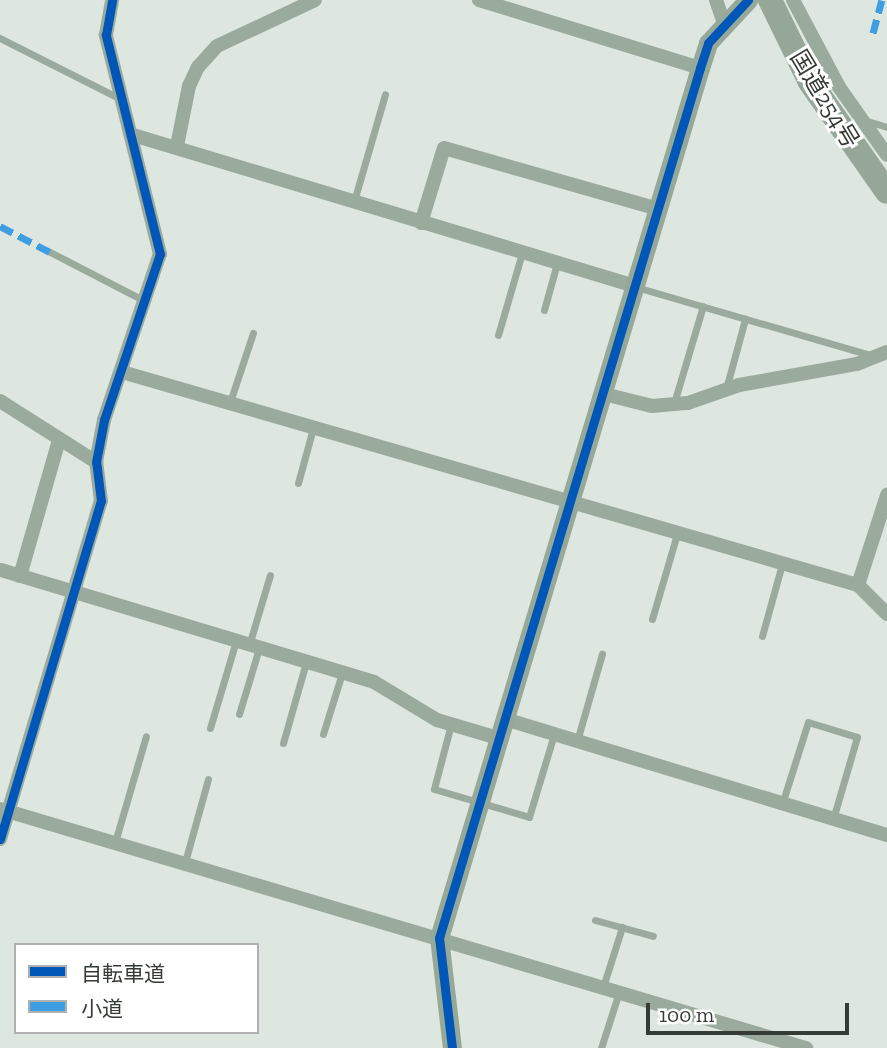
<!DOCTYPE html>
<meta charset="utf-8">
<style>
body{margin:0}
#map{position:relative;width:887px;height:1048px;overflow:hidden;background:#dde6df;font-family:"Zilla Slab","Noto Sans JP",serif}
div>[style]{position:absolute}
.lane>*{height:7px;margin:-3.5px;padding:0 3.5px;transform-origin:3.5px;border-radius:3.5px;background:#9aaa9d}
.street>*{height:14px;margin:-7px;padding:0 7px;transform-origin:7px;border-radius:7px;background:#9aaa9d}
.secondary>*{height:19px;margin:-9.5px;padding:0 9.5px;transform-origin:9.5px;border-radius:9.5px;background:#96a999}
.highway>*{height:24px;margin:-12px;padding:0 12px;transform-origin:12px;border-radius:12px;background:#96a79a}
.quiet>*{height:7px;margin-top:-3.5px;transform-origin:0;background:repeating-linear-gradient(90deg,#3e9ee2 0 14px,transparent 0 21px)}
.cycleway>*{height:9px;margin:-4.5px;padding:0 4.5px;transform-origin:4.5px;border-radius:4.5px;background:#0057b8}
span{translate:-50% -50%;white-space:nowrap;text-align:center;line-height:1.15;-webkit-text-stroke:6px #fff;paint-order:stroke}
.street-label{font-size:24px;color:#353c36}
.legend{position:absolute;left:14px;top:943px;width:245px;height:91px;box-sizing:border-box;background:#fff;border:2px solid #aeb1af;margin:0;padding:9px 12px;list-style:none;font-size:21px;color:#353c36}
.legend li{display:flex;align-items:center;gap:14px;height:35px}
.legend b{width:35px;border:2px solid #aeb1af}
.scale{position:absolute;left:646px;top:1003px;width:203px;height:32px;box-sizing:border-box;border:4px solid #353c36;border-top:0;padding-left:9px;font-size:21px;line-height:24px;white-space:nowrap;color:#353c36;-webkit-text-stroke:5px #fff;paint-order:stroke}
</style>
<div id="map">
<div class="lane">
<i style="left:0;top:38px;width:136px;rotate:26.8deg"></i>
<i style="left:864px;top:120px;width:24px;rotate:17deg"></i>
<i style="left:354px;top:201px;width:111px;rotate:-73.8deg"></i>
<i style="left:50px;top:252px;width:107px;rotate:27.3deg"></i>
<i style="left:636px;top:287px;width:247px;rotate:16.2deg"></i>
<i style="left:544px;top:310px;width:49px;rotate:-74.5deg"></i>
<i style="left:498px;top:335px;width:85px;rotate:-73.7deg"></i>
<i style="left:726px;top:389px;width:73px;rotate:-74.8deg"></i>
<i style="left:230px;top:402px;width:73px;rotate:-71.6deg"></i>
<i style="left:674px;top:403px;width:101px;rotate:-73.4deg"></i>
<i style="left:298px;top:483px;width:57px;rotate:-74.7deg"></i>
<i style="left:652px;top:619px;width:89px;rotate:-73.6deg"></i>
<i style="left:762px;top:636px;width:75px;rotate:-74.5deg"></i>
<i style="left:249px;top:645px;width:73px;rotate:-73.3deg"></i>
<i style="left:239px;top:714px;width:69px;rotate:-73.1deg"></i>
<i style="left:451px;top:724px;width:67px;rotate:104.7deg"></i>
<i style="left:434px;top:789px;width:99px;rotate:16.4deg"></i>
<i style="left:529px;top:817px;width:87px;rotate:-73.2deg"></i>
<i style="left:210px;top:728px;width:91px;rotate:-73.4deg"></i>
<i style="left:323px;top:734px;width:64px;rotate:-72.7deg"></i>
<i style="left:577px;top:741px;width:91px;rotate:-74deg"></i>
<i style="left:283px;top:743px;width:84px;rotate:-74.1deg"></i>
<i style="left:782px;top:804px;width:86px;rotate:-72.4deg"></i>
<i style="left:808px;top:722px;width:51px;rotate:17deg"></i>
<i style="left:857px;top:737px;width:85px;rotate:106.3deg"></i>
<i style="left:115px;top:842px;width:110px;rotate:-73.7deg"></i>
<i style="left:185px;top:862px;width:86px;rotate:-74.5deg"></i>
<i style="left:595px;top:920px;width:60px;rotate:15.4deg"></i>
<i style="left:603px;top:987px;width:63px;rotate:-72.4deg"></i>
<i style="left:601px;top:1048px;width:59px;rotate:-72.2deg"></i>
</div>
<div class="street">
<i style="left:479px;top:0;width:231px;rotate:17.1deg"></i>
<i style="left:716px;top:0;width:24px;rotate:71deg"></i>
<i style="left:793px;top:0;width:98px;rotate:62.1deg"></i>
<i style="left:839px;top:87px;width:83px;rotate:54.8deg"></i>
<i style="left:133px;top:135px;width:524px;rotate:16.74deg"></i>
<i style="left:177px;top:146px;width:61px;rotate:-78.7deg"></i>
<i style="left:189px;top:86px;width:21px;rotate:-65deg"></i>
<i style="left:198px;top:67px;width:28px;rotate:-48deg"></i>
<i style="left:217px;top:46px;width:108px;rotate:-25.1deg"></i>
<i style="left:421px;top:223px;width:78px;rotate:-73deg"></i>
<i style="left:444px;top:148px;width:223px;rotate:15.9deg"></i>
<i style="left:122px;top:372px;width:766px;rotate:16.14deg"></i>
<i style="left:858px;top:585px;width:41px;rotate:45deg"></i>
<i style="left:604px;top:394px;width:49px;rotate:14deg"></i>
<i style="left:652px;top:406px;width:36px;rotate:-5deg"></i>
<i style="left:688px;top:403px;width:54px;rotate:-19.4deg"></i>
<i style="left:739px;top:385px;width:120px;rotate:-10.1deg"></i>
<i style="left:857px;top:364px;width:32px;rotate:-22deg"></i>
<i style="left:0;top:401px;width:114px;rotate:32.4deg"></i>
<i style="left:1px;top:570px;width:389px;rotate:16.7deg"></i>
<i style="left:374px;top:682px;width:74px;rotate:31.1deg"></i>
<i style="left:437px;top:720px;width:67px;rotate:16.5deg"></i>
<i style="left:20px;top:576px;width:141px;rotate:-74deg"></i>
<i style="left:858px;top:585px;width:95px;rotate:-72.1deg"></i>
<i style="left:508px;top:720px;width:396px;rotate:16.9deg"></i>
<i style="left:0;top:809px;width:841px;rotate:16.52deg"></i>
<i style="left:0;top:839px;width:353px;rotate:-73.4deg"></i>
<i style="left:101px;top:501px;width:39px;rotate:-97deg"></i>
<i style="left:96px;top:462px;width:43px;rotate:-79.2deg"></i>
<i style="left:104px;top:420px;width:175px;rotate:-71.4deg"></i>
<i style="left:160px;top:254px;width:226px;rotate:-103.9deg"></i>
<i style="left:106px;top:35px;width:36px;rotate:-80deg"></i>
</div>
<div class="secondary">
<i style="left:452px;top:1048px;width:111px;rotate:-96.7deg"></i>
<i style="left:439px;top:938px;width:908px;rotate:-73.3deg"></i>
<i style="left:700px;top:68px;width:26px;rotate:-72deg"></i>
<i style="left:708px;top:43px;width:59px;rotate:-47.1deg"></i>
</div>
<div class="highway">
<i style="left:770px;top:0;width:91px;rotate:64deg"></i>
<i style="left:810px;top:82px;width:134px;rotate:55deg"></i>
</div>
<div class="quiet">
<i style="left:873px;top:33px;width:34px;rotate:-75deg"></i>
<i style="left:0;top:226px;width:56px;rotate:27.5deg"></i>
</div>
<div class="cycleway">
<i style="left:0;top:839px;width:353px;rotate:-73.4deg"></i>
<i style="left:101px;top:501px;width:39px;rotate:-97deg"></i>
<i style="left:96px;top:462px;width:43px;rotate:-79.2deg"></i>
<i style="left:104px;top:420px;width:175px;rotate:-71.4deg"></i>
<i style="left:160px;top:254px;width:226px;rotate:-103.9deg"></i>
<i style="left:106px;top:35px;width:36px;rotate:-80deg"></i>
<i style="left:452px;top:1048px;width:111px;rotate:-96.7deg"></i>
<i style="left:439px;top:938px;width:908px;rotate:-73.3deg"></i>
<i style="left:700px;top:68px;width:26px;rotate:-72deg"></i>
<i style="left:708px;top:43px;width:59px;rotate:-47.1deg"></i>
</div>
<div class="street-label">
<span style="left:825px;top:99px;rotate:59deg">国道254号</span>
</div>
<ul class="legend">
<li><b style="height:9px;background:#0057b8"></b>自転車道</li>
<li><b style="height:9px;background:#3e9ee2"></b>小道</li>
</ul>
<div class="scale">100 m</div>
</div>
